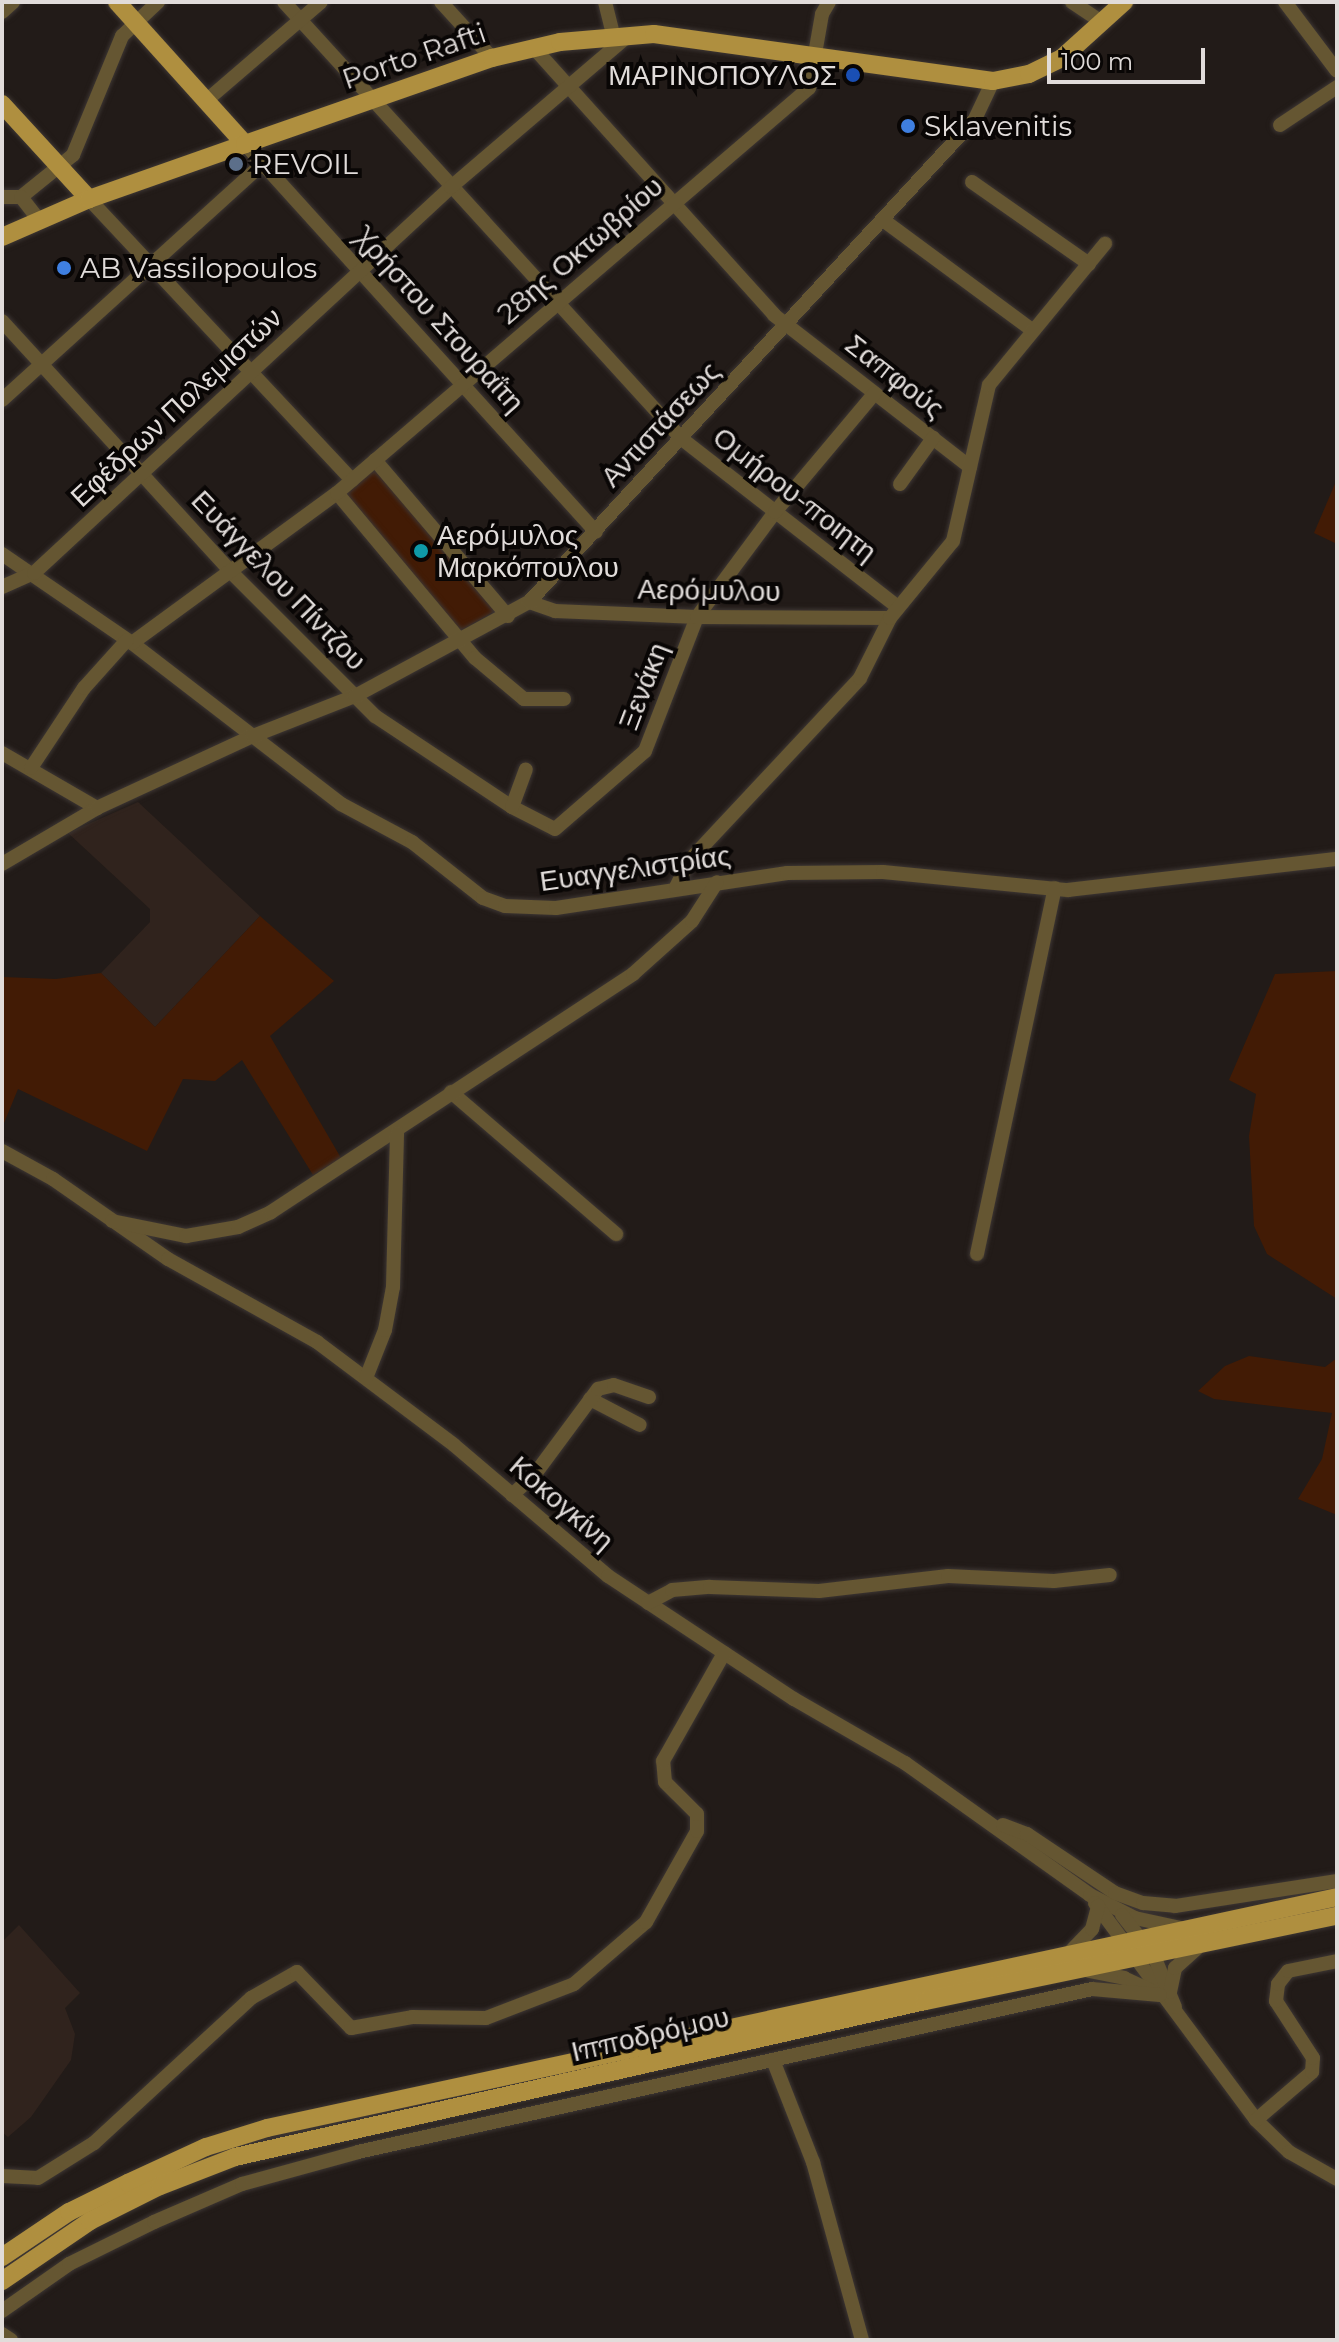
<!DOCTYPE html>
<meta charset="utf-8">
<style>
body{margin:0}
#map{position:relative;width:1339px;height:2342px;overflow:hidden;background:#221b18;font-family:Montserrat,sans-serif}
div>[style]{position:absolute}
.built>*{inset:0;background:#30231d}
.green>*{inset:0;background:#421b05}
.roads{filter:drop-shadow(0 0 2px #3d3633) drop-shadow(0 0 2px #3d3633)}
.minor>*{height:14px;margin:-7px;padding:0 7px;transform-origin:7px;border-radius:7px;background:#655632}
.major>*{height:18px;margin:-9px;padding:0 9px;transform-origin:9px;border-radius:9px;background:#af8f3f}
.dots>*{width:22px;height:22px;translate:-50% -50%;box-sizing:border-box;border:4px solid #090605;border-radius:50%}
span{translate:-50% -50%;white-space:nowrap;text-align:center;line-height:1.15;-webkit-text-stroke:8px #090605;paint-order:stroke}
.street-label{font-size:28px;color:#e1dcda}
.poi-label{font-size:28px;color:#e1dcda}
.right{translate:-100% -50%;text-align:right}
.left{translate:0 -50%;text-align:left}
.frame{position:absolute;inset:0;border:4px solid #e1dcda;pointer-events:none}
.scale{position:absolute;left:1047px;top:48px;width:158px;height:36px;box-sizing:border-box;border:4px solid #e1dcda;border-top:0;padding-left:10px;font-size:24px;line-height:28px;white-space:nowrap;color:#e1dcda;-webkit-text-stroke:6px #090605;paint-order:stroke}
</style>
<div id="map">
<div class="built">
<i style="clip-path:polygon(138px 802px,260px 916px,155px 1027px,101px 973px,150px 922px,150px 909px,68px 833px)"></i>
<i style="clip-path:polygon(19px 1925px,80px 1993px,65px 2008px,75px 2034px,71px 2060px,31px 2117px,8px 2137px,2px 2132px,2px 1942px)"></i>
</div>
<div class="green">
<i style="clip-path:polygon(376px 467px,497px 610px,458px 632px,344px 495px)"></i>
<i style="clip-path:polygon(1337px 479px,1337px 544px,1314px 533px)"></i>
<i style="clip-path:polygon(260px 916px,334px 981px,270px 1036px,341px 1158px,313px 1175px,242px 1060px,215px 1081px,183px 1079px,147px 1151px,18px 1089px,2px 1128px,2px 977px,56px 979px,101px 973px,155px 1027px)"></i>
<i style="clip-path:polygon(1337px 971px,1337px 1299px,1267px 1254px,1254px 1226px,1249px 1136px,1256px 1094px,1229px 1080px,1275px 974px)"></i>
<i style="clip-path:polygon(1249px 1356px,1325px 1367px,1337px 1358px,1337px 1515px,1298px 1499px,1322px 1459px,1332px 1413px,1214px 1399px,1198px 1391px,1225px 1366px)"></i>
</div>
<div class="roads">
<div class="minor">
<i style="left:284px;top:2px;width:591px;rotate:47.67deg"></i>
<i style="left:682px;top:439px;width:274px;rotate:37.9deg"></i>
<i style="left:441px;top:2px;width:76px;rotate:47.7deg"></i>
<i style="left:605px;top:2px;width:34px;rotate:76deg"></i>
<i style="left:1072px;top:2px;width:36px;rotate:34deg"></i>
<i style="left:1285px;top:2px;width:86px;rotate:53deg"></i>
<i style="left:2px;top:12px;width:15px;rotate:-42deg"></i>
<i style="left:534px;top:48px;width:359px;rotate:48deg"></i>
<i style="left:774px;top:315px;width:248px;rotate:37.8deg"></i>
<i style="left:207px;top:100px;width:150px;rotate:-40.7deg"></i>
<i style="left:1280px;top:125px;width:69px;rotate:-33.7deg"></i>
<i style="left:245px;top:144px;width:523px;rotate:47.87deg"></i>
<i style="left:972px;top:182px;width:143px;rotate:35deg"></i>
<i style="left:2px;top:197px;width:19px"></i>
<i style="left:21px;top:197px;width:67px;rotate:-38.9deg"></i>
<i style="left:73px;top:155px;width:129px;rotate:-67.6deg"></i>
<i style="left:122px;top:36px;width:50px;rotate:-43.4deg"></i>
<i style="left:21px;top:197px;width:31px;rotate:52deg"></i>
<i style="left:89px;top:199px;width:385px;rotate:46.9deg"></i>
<i style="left:883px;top:220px;width:185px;rotate:36.4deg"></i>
<i style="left:2px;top:321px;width:340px;rotate:47.6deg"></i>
<i style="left:231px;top:572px;width:204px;rotate:45deg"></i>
<i style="left:375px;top:716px;width:164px;rotate:33.6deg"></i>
<i style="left:512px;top:807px;width:48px;rotate:27.1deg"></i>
<i style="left:555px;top:829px;width:119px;rotate:-40.9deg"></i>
<i style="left:645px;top:751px;width:144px;rotate:-68.8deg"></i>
<i style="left:697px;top:617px;width:131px;rotate:-53.4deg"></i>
<i style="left:775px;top:512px;width:155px;rotate:-50deg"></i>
<i style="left:2px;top:400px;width:353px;rotate:-42.2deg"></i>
<i style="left:375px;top:460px;width:205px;rotate:49.6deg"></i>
<i style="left:900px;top:484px;width:57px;rotate:-54.3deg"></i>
<i style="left:337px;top:493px;width:215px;rotate:50.1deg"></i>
<i style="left:475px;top:658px;width:64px;rotate:39.9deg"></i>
<i style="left:524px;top:699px;width:40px"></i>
<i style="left:2px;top:554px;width:158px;rotate:34.4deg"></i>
<i style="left:132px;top:643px;width:264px;rotate:37.6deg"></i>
<i style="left:341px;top:804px;width:81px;rotate:28.2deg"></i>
<i style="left:412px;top:842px;width:90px;rotate:38.3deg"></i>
<i style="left:483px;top:898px;width:23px;rotate:20deg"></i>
<i style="left:505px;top:906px;width:51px;rotate:2.2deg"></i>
<i style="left:556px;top:908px;width:234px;rotate:-8.6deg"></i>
<i style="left:787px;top:873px;width:96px;rotate:-0.6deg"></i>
<i style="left:883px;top:872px;width:186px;rotate:5.6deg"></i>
<i style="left:1068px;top:890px;width:271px;rotate:-6.6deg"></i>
<i style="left:2px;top:587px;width:35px;rotate:-24deg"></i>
<i style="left:34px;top:573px;width:568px;rotate:-42.79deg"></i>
<i style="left:451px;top:187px;width:233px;rotate:-40.5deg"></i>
<i style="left:529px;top:602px;width:28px;rotate:19deg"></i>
<i style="left:555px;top:611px;width:142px;rotate:2.4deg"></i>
<i style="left:697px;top:617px;width:193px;rotate:0.3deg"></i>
<i style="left:132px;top:643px;width:254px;rotate:-36.2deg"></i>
<i style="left:337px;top:493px;width:622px;rotate:-40.63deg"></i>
<i style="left:809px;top:88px;width:75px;rotate:-80deg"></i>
<i style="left:822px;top:14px;width:14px;rotate:-60deg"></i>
<i style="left:2px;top:753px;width:110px;rotate:30.1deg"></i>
<i style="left:31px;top:768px;width:96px;rotate:-56.5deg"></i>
<i style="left:84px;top:688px;width:64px;rotate:-48.1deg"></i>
<i style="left:512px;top:807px;width:40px;rotate:-69.8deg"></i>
<i style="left:2px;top:864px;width:110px;rotate:-30.5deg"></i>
<i style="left:97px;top:808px;width:172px;rotate:-24.8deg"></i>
<i style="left:253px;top:736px;width:110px;rotate:-21.4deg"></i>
<i style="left:355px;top:696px;width:198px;rotate:-28.4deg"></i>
<i style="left:529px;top:602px;width:657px;rotate:-47.28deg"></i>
<i style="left:975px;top:119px;width:42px;rotate:-64.7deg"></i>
<i style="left:676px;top:887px;width:29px;rotate:-63deg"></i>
<i style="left:689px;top:861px;width:250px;rotate:-46.9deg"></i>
<i style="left:860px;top:678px;width:67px;rotate:-63.4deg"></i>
<i style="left:890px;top:618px;width:99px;rotate:-50.7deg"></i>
<i style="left:953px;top:541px;width:160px;rotate:-77deg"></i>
<i style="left:989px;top:385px;width:183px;rotate:-50.6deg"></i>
<i style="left:451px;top:1092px;width:218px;rotate:40.7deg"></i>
<i style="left:2px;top:1151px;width:58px;rotate:28.8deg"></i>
<i style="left:53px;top:1179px;width:140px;rotate:34.8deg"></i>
<i style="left:168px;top:1259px;width:171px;rotate:29.1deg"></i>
<i style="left:317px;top:1342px;width:171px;rotate:36.9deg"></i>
<i style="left:454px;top:1445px;width:202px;rotate:40.4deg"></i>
<i style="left:608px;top:1576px;width:223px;rotate:33.5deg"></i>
<i style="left:794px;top:1699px;width:128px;rotate:30deg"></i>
<i style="left:905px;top:1763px;width:227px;rotate:35.5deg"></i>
<i style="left:1090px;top:1895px;width:51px;rotate:27.1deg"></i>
<i style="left:1135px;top:1918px;width:47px;rotate:12.3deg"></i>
<i style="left:112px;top:1221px;width:76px;rotate:11.5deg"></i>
<i style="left:186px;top:1236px;width:53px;rotate:-9.8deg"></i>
<i style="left:238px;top:1227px;width:36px;rotate:-24deg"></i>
<i style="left:271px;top:1212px;width:433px;rotate:-33.3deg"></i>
<i style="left:633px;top:974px;width:79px;rotate:-41.9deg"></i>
<i style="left:692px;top:921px;width:46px;rotate:-57.3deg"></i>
<i style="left:977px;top:1254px;width:374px;rotate:-78deg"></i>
<i style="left:366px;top:1378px;width:52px;rotate:-68.4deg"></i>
<i style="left:385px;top:1330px;width:44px;rotate:-79.5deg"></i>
<i style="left:393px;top:1287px;width:154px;rotate:-88.5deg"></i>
<i style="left:590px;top:1399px;width:56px;rotate:27.5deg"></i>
<i style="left:512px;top:1495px;width:31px;rotate:-42deg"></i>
<i style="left:535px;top:1474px;width:106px;rotate:-53.5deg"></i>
<i style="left:598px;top:1389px;width:16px;rotate:-14deg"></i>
<i style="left:614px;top:1385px;width:37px;rotate:19deg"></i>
<i style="left:648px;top:1603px;width:27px;rotate:-28deg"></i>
<i style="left:672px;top:1590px;width:38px;rotate:-5deg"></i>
<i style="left:710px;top:1587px;width:109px;rotate:2.1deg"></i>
<i style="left:819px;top:1591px;width:130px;rotate:-6.6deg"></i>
<i style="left:948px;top:1576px;width:106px;rotate:2.7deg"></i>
<i style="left:1054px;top:1581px;width:56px;rotate:-6.1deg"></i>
<i style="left:1003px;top:1825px;width:26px;rotate:21deg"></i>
<i style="left:1027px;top:1834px;width:106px;rotate:33.8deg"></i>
<i style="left:1115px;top:1893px;width:30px;rotate:20deg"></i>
<i style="left:1143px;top:1903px;width:32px;rotate:5deg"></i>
<i style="left:1175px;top:1906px;width:164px;rotate:-8.8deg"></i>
<i style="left:1095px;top:1903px;width:270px;rotate:53.4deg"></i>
<i style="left:1256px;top:2120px;width:46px;rotate:44.1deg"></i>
<i style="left:1289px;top:2152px;width:55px;rotate:29.4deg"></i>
<i style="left:1122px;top:1915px;width:52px;rotate:52deg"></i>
<i style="left:1154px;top:1956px;width:55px;rotate:67.6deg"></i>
<i style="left:1068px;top:1954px;width:35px;rotate:-46deg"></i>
<i style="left:1092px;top:1929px;width:24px;rotate:-75deg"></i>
<i style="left:1089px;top:1971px;width:36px;rotate:11deg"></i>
<i style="left:1124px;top:1978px;width:31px;rotate:25deg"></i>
<i style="left:1170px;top:1992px;width:25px;rotate:-78deg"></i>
<i style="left:1175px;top:1968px;width:30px;rotate:-42deg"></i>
<i style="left:773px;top:2060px;width:110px;rotate:68.6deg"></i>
<i style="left:813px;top:2162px;width:185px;rotate:74.6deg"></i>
<i style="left:1256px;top:2120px;width:74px;rotate:-40.6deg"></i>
<i style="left:1312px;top:2072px;width:14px;rotate:-86deg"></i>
<i style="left:1313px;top:2058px;width:68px;rotate:-123deg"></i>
<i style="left:1276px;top:2001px;width:17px;rotate:-83deg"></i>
<i style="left:1278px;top:1984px;width:16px;rotate:-52deg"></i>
<i style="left:1288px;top:1971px;width:50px;rotate:-11.5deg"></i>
<i style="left:2px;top:2176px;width:36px;rotate:3deg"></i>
<i style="left:38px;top:2178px;width:66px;rotate:-32deg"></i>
<i style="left:94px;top:2143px;width:214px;rotate:-42.7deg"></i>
<i style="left:251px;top:1998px;width:53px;rotate:-29.5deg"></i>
<i style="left:297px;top:1972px;width:78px;rotate:46deg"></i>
<i style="left:351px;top:2028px;width:62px;rotate:-10.2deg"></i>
<i style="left:412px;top:2017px;width:74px;rotate:0.8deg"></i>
<i style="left:486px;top:2018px;width:94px;rotate:-21.1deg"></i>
<i style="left:574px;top:1984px;width:95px;rotate:-40.7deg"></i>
<i style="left:646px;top:1922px;width:104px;rotate:-60.7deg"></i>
<i style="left:697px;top:1831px;width:17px;rotate:-90deg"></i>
<i style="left:697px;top:1814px;width:45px;rotate:-135deg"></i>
<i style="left:665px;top:1782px;width:21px;rotate:-95deg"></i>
<i style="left:663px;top:1761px;width:124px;rotate:-60.5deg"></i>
<i style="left:2px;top:2311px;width:82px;rotate:-35deg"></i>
<i style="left:69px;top:2264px;width:95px;rotate:-26.3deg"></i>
<i style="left:154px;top:2222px;width:96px;rotate:-23.4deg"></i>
<i style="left:242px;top:2184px;width:120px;rotate:-15.4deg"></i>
<i style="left:358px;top:2152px;width:752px;rotate:-12.52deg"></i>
<i style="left:1092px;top:1989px;width:68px;rotate:5deg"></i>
<i style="left:2px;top:2334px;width:11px;rotate:34deg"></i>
</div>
<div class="major">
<i style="left:117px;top:2px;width:191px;rotate:48deg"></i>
<i style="left:2px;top:104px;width:129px;rotate:47.5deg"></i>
<i style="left:2px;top:237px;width:95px;rotate:-23.6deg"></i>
<i style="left:89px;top:199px;width:165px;rotate:-19.4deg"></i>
<i style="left:245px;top:144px;width:262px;rotate:-19.2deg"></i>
<i style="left:492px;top:58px;width:70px;rotate:-13.2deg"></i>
<i style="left:560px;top:42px;width:94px;rotate:-4.9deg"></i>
<i style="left:654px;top:34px;width:342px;rotate:7.9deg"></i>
<i style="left:993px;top:81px;width:37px;rotate:-11deg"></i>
<i style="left:1029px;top:74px;width:37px;rotate:-26deg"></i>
<i style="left:1062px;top:58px;width:84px;rotate:-42.1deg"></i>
<i style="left:2px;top:2257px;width:81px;rotate:-33.9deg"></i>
<i style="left:69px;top:2212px;width:66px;rotate:-26.2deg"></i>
<i style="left:128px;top:2183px;width:86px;rotate:-24.8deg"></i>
<i style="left:206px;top:2147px;width:64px;rotate:-17.3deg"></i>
<i style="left:267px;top:2128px;width:1095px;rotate:-12.18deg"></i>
<i style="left:2px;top:2281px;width:107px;rotate:-34.3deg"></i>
<i style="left:90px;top:2221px;width:78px;rotate:-26.6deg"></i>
<i style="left:160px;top:2186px;width:80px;rotate:-21.1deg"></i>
<i style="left:235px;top:2157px;width:707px;rotate:-12.74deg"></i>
<i style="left:925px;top:2001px;width:421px;rotate:-11.7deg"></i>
</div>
</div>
<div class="dots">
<i style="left:853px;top:75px;background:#1a4fb4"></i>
<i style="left:908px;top:126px;background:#3f7fe0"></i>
<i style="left:236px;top:164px;background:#5c6f8a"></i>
<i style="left:64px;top:268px;background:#3f7fe0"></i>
<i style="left:421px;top:551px;background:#0f9aa8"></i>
</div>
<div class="street-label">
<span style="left:414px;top:56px;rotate:-19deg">Porto Rafti</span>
<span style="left:580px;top:250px;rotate:-41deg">28ης Οκτωβρίου</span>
<span style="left:440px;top:320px;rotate:48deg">Χρήστου Στουραΐτη</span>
<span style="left:895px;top:376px;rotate:38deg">Σαπφούς</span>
<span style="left:176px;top:407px;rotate:-43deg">Εφέδρων Πολεμιστών</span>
<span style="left:660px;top:424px;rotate:-47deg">Αντιστάσεως</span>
<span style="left:795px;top:494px;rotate:38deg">Ομήρου-ποιητη</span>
<span style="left:279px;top:580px;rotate:46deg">Ευάγγελου Πίντζου</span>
<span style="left:709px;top:590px;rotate:1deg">Αερόμυλου</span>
<span style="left:643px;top:686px;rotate:-69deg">Ξενάκη</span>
<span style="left:635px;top:868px;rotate:-8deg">Ευαγγελιστρίας</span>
<span style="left:562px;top:1503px;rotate:41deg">Κοκογκίνη</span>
<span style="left:650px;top:2034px;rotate:-13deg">Ιπποδρόμου</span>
</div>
<div class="poi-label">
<span class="right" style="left:837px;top:75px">ΜΑΡΙΝΟΠΟΥΛΟΣ</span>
<span class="left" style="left:924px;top:126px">Sklavenitis</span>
<span class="left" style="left:252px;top:164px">REVOIL</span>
<span class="left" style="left:80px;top:268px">AB Vassilopoulos</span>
<span class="left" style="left:437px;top:551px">Αερόμυλος<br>Μαρκόπουλου</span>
</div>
<div class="frame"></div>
<div class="scale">100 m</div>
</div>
